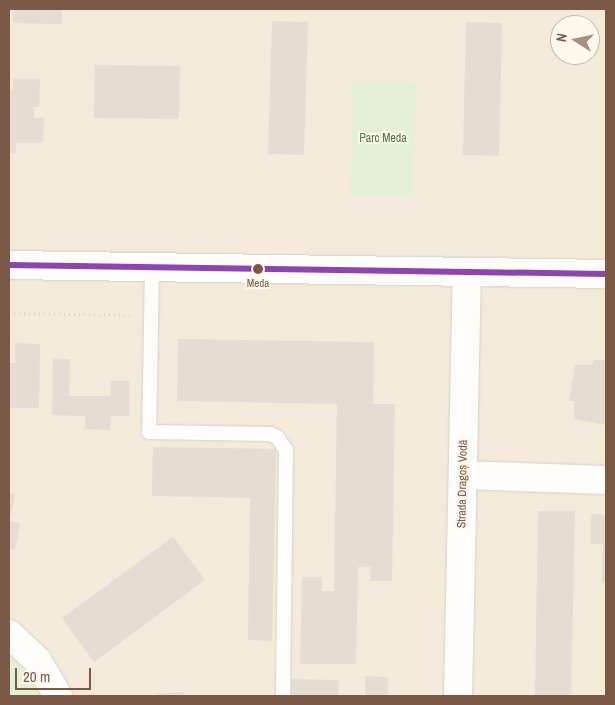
<!DOCTYPE html>
<meta charset="utf-8">
<style>
body{margin:0}
#map{position:relative;width:615px;height:705px;overflow:hidden;background:#f8f4eb;font-family:"Archivo Narrow",sans-serif}
div>[style]{position:absolute}
.residential>*{inset:0;background:#f4eada}
.green>*{inset:0;background:#e3f0d4}
.building>*{inset:0;background:#e5dcd2}
.path>*{height:3px;margin-top:-1.5px;transform-origin:0;background:repeating-linear-gradient(90deg,#dbd3cc 0 1px,transparent 0 5px)}
.roads{filter:drop-shadow(0 0 1px #d7d0c8) drop-shadow(0 0 1px #d7d0c8)}
.service>*{height:14px;margin:-7px;padding:0 7px;transform-origin:7px;border-radius:7px;background:#fefdfc}
.minor>*{height:28px;margin:-14px;padding:0 14px;transform-origin:14px;border-radius:14px;background:#fefdfc}
.secondary>*{height:28px;margin:-14px;padding:0 14px;transform-origin:14px;border-radius:14px;background:#fefdfc}
.bus-1>*{height:6px;margin:-3px;padding:0 3px;transform-origin:3px;border-radius:3px;background:#8e44ad}
.dots>*{width:14px;height:14px;translate:-50% -50%;box-sizing:border-box;border:2px solid #fff8ed;border-radius:50%}
span{translate:-50% -50%;white-space:nowrap;text-align:center;line-height:1.15;-webkit-text-stroke:4px #fff8ed;paint-order:stroke}
.bus-label{font-size:11px;color:#7a5a47}
.park-label{font-size:12px;color:#4c7a3c}
.street-label{font-size:12px;color:#7a5a47}
.frame{position:absolute;inset:0;border:10px solid #7a5a47;pointer-events:none}
.north{position:absolute;left:550px;top:15px;width:50px;height:50px;box-sizing:border-box;background:#fff8ed;border:1px solid #cab9ab;border-radius:50%;rotate:280deg;font-size:14px;font-weight:700;line-height:20px;text-align:center;color:#7a5a47}
.north::after{content:'';display:block;margin:auto;width:18px;height:22px;background:#a69080;clip-path:polygon(50% 0,100% 100%,50% 72%,0 100%)}
.scale{position:absolute;left:15px;top:668px;width:76px;height:22px;box-sizing:border-box;border:2px solid #7a5a47;border-top:0;padding-left:6px;font-size:15px;line-height:18px;white-space:nowrap;color:#7a5a47;-webkit-text-stroke:4px #fff8ed;paint-order:stroke}
</style>
<div id="map">
<div class="residential">
<i style="clip-path:polygon(evenodd,9px 9px,606px 9px,606px 696px,9px 696px,9px 9px,560px 25px,590px 25px,590px 55px,560px 55px,560px 25px)"></i>
</div>
<div class="green">
<i style="clip-path:polygon(353px 81px,416px 82px,413px 197px,350px 195px)"></i>
<i style="clip-path:polygon(9px 643px,49px 696px,9px 696px)"></i>
</div>
<div class="building">
<i style="clip-path:polygon(13px 9px,62px 9px,62px 24px,13px 23px)"></i>
<i style="clip-path:polygon(272px 21px,308px 22px,304px 155px,268px 154px)"></i>
<i style="clip-path:polygon(466px 22px,502px 23px,499px 156px,463px 155px)"></i>
<i style="clip-path:polygon(95px 65px,180px 66px,179px 119px,94px 118px)"></i>
<i style="clip-path:polygon(13px 79px,40px 79px,39px 107px,34px 107px,34px 118px,44px 118px,43px 143px,16px 143px,16px 153px,9px 152px,9px 89px,13px 89px)"></i>
<i style="clip-path:polygon(178px 339px,374px 342px,373px 404px,395px 404px,392px 581px,370px 581px,371px 567px,358px 567px,356px 664px,300px 664px,302px 577px,322px 577px,322px 591px,334px 591px,337px 404px,177px 401px)"></i>
<i style="clip-path:polygon(15px 343px,40px 344px,39px 408px,9px 408px,9px 363px,15px 363px)"></i>
<i style="clip-path:polygon(53px 359px,70px 359px,69px 396px,111px 396px,111px 381px,129px 381px,129px 416px,111px 416px,110px 430px,85px 429px,85px 416px,52px 415px)"></i>
<i style="clip-path:polygon(593px 360px,606px 360px,606px 425px,574px 419px,574px 401px,569px 401px,575px 365px,593px 365px)"></i>
<i style="clip-path:polygon(153px 447px,276px 449px,272px 641px,248px 640px,250px 498px,152px 496px)"></i>
<i style="clip-path:polygon(9px 493px,15px 494px,10px 521px,9px 520px)"></i>
<i style="clip-path:polygon(538px 511px,575px 511px,571px 696px,535px 696px)"></i>
<i style="clip-path:polygon(591px 514px,606px 515px,606px 583px,602px 583px,603px 544px,591px 544px)"></i>
<i style="clip-path:polygon(9px 521px,20px 523px,15px 550px,9px 549px)"></i>
<i style="clip-path:polygon(173px 537px,205px 580px,94px 662px,62px 618px)"></i>
<i style="clip-path:polygon(365px 676px,388px 677px,388px 696px,365px 696px)"></i>
<i style="clip-path:polygon(291px 679px,339px 680px,338px 696px,291px 696px)"></i>
<i style="clip-path:polygon(184px 692px,184px 696px,157px 696px,157px 694px)"></i>
</div>
<div class="path">
<i style="left:9px;top:313px;width:122px;rotate:0.9deg"></i>
</div>
<div class="roads">
<div class="service">
<i style="left:152px;top:267px;width:165px;rotate:91deg"></i>
<i style="left:149px;top:432px;width:121px;rotate:0.9deg"></i>
<i style="left:270px;top:434px;width:8px;rotate:23deg"></i>
<i style="left:277px;top:437px;width:16px;rotate:55deg"></i>
<i style="left:286px;top:450px;width:246px;rotate:90.7deg"></i>
</div>
<div class="minor">
<i style="left:463px;top:475px;width:143px;rotate:2deg"></i>
<i style="left:9px;top:634px;width:38px;rotate:43deg"></i>
<i style="left:37px;top:660px;width:42px;rotate:59.7deg"></i>
<i style="left:458px;top:696px;width:424px;rotate:-88.8deg"></i>
</div>
<div class="secondary">
<i style="left:9px;top:265px;width:597px;rotate:0.86deg"></i>
</div>
</div>
<div class="bus-1">
<i style="left:9px;top:265px;width:597px;rotate:0.86deg"></i>
</div>
<div class="dots">
<i style="left:258px;top:269px;background:#7a5a47"></i>
</div>
<div class="bus-label">
<span style="left:258px;top:283px">Meda</span>
</div>
<div class="park-label">
<span style="left:383px;top:139px">Parc Meda</span>
</div>
<div class="street-label">
<span style="left:463px;top:484px;rotate:-89deg">Strada Dragoș Vodă</span>
</div>
<div class="frame"></div>
<div class="north">N</div>
<div class="scale">20 m</div>
</div>
